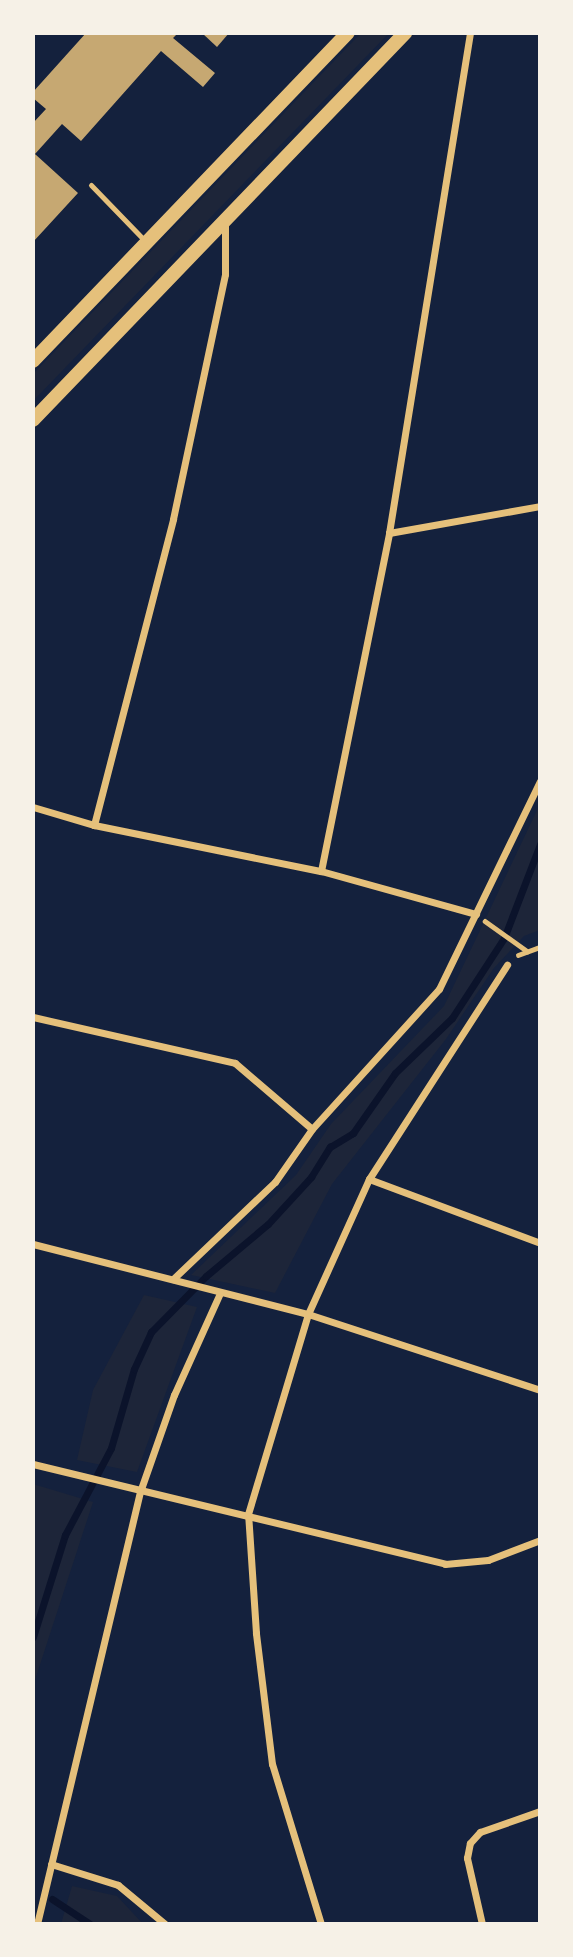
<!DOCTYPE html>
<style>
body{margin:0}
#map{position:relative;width:573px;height:1957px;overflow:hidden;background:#14213d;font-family:"Nunito Sans",sans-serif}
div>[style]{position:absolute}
.green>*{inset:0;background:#1d2539}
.stream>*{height:7px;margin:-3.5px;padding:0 3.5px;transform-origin:3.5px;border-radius:3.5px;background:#0b132b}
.building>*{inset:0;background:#c6a872}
.path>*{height:4.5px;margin:-2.25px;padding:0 2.25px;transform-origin:2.25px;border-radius:2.25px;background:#e5c07b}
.service>*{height:5px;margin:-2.5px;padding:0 2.5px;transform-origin:2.5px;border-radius:2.5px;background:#e5c07b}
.minor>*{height:7px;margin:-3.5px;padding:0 3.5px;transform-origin:3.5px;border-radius:3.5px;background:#e5c07b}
.secondary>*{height:14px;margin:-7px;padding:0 7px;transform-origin:7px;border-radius:7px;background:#e5c07b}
span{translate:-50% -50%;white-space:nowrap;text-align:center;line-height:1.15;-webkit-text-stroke:7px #f6f1e7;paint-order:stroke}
.frame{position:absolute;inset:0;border:35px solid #f6f1e7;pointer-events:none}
</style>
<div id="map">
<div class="green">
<i style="clip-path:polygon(361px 33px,389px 33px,33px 401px,33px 374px)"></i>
<i style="clip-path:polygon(540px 804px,540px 930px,524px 936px,494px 968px,446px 1039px,332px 1184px,275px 1293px,191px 1275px,296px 1175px,331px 1124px,444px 1006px)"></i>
<i style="clip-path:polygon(144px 1295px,197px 1307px,137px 1472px,77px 1460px,93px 1390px)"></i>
<i style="clip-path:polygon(33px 1484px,93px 1502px,33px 1686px)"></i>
<i style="clip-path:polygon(72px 1886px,117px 1896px,143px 1924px,61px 1924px)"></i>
</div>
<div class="stream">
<i style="left:33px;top:1637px;width:107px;rotate:-72.6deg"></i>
<i style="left:65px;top:1535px;width:98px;rotate:-62.1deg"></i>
<i style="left:111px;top:1448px;width:82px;rotate:-73.8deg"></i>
<i style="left:134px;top:1369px;width:41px;rotate:-65.3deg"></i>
<i style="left:151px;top:1332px;width:78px;rotate:-45.5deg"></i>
<i style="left:206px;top:1276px;width:81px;rotate:-40deg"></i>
<i style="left:268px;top:1224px;width:64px;rotate:-47.5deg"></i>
<i style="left:311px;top:1177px;width:36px;rotate:-58deg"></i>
<i style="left:330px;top:1147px;width:27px;rotate:-31deg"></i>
<i style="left:353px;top:1133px;width:73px;rotate:-55deg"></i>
<i style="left:395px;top:1073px;width:79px;rotate:-44deg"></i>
<i style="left:452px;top:1018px;width:95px;rotate:-57deg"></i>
<i style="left:504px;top:938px;width:101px;rotate:-69deg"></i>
<i style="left:52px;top:1899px;width:45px;rotate:33.3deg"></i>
</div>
<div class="building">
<i style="clip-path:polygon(86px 33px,178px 33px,173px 38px,215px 73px,203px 87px,161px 51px,81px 141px,62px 124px,35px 154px,78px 193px,33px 242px,33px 123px,46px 109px,33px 98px,33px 92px)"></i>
<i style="clip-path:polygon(202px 33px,229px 33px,217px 47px)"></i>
</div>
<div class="path">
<i style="left:485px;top:921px;width:52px;rotate:35.5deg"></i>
<i style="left:518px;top:955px;width:23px;rotate:-20deg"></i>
</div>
<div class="service">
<i style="left:91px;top:185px;width:78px;rotate:46deg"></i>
</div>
<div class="minor">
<i style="left:389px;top:533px;width:153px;rotate:-10.1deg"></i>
<i style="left:33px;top:807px;width:64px;rotate:16.4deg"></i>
<i style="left:94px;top:825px;width:232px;rotate:11.5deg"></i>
<i style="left:321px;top:871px;width:161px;rotate:15.5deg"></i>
<i style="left:94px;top:825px;width:316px;rotate:-75.5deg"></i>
<i style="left:173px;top:519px;width:250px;rotate:-78deg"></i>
<i style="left:225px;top:274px;width:52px;rotate:-90deg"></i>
<i style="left:321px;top:871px;width:345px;rotate:-78.6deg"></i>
<i style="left:389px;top:533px;width:507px;rotate:-80.8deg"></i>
<i style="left:33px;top:1017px;width:207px;rotate:12.8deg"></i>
<i style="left:235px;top:1063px;width:101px;rotate:40.6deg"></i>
<i style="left:369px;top:1179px;width:183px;rotate:20.5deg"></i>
<i style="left:33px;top:1244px;width:284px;rotate:14.3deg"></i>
<i style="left:308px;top:1314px;width:244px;rotate:18.1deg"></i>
<i style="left:173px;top:1279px;width:141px;rotate:-43.6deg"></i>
<i style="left:275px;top:1182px;width:65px;rotate:-55.1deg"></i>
<i style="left:312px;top:1129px;width:189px;rotate:-47.8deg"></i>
<i style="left:439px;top:989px;width:231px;rotate:-64.1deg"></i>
<i style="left:33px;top:1464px;width:424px;rotate:13.6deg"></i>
<i style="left:445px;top:1564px;width:43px;rotate:-5.3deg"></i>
<i style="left:488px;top:1560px;width:56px;rotate:-21deg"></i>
<i style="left:51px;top:1864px;width:70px;rotate:17.4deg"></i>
<i style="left:118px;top:1885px;width:61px;rotate:39.7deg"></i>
<i style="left:37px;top:1924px;width:447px;rotate:-76.6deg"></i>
<i style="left:141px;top:1489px;width:100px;rotate:-70.7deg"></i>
<i style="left:174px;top:1395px;width:112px;rotate:-65.7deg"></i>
<i style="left:321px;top:1924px;width:167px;rotate:-107deg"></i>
<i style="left:272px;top:1764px;width:132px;rotate:-97deg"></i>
<i style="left:256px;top:1633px;width:119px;rotate:-93.8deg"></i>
<i style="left:248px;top:1514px;width:209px;rotate:-73.3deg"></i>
<i style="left:308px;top:1314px;width:148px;rotate:-65.7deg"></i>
<i style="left:369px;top:1179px;width:255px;rotate:-57.2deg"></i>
<i style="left:482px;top:1924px;width:68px;rotate:-102.8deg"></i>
<i style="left:467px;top:1858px;width:15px;rotate:-79deg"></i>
<i style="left:470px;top:1843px;width:15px;rotate:-48deg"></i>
<i style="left:480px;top:1832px;width:64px;rotate:-19.3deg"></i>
</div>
<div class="secondary">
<i style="left:33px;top:361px;width:455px;rotate:-46.2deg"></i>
<i style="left:33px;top:420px;width:537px;rotate:-46.13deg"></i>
</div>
<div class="frame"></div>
</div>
